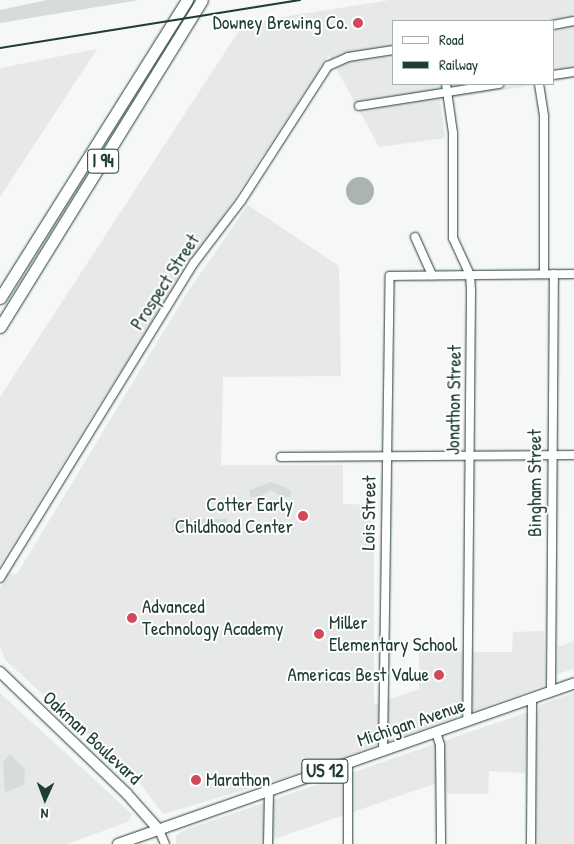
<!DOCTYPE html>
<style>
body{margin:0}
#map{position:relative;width:574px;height:844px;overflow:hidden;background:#f6f7f7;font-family:"Patrick Hand",sans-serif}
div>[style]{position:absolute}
.built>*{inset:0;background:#e6e9e8}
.green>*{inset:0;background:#d6dcdb}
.water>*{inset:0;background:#aab5b1}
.round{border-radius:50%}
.roads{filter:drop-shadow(0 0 1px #1f3d34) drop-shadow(0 0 1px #1f3d34)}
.minor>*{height:8px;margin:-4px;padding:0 4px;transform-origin:4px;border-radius:4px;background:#fff}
.major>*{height:10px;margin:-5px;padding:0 5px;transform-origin:5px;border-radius:5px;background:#fff}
.highway>*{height:11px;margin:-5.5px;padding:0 5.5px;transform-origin:5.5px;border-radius:5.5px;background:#fff}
.rail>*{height:2px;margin:-1px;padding:0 1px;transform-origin:1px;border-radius:1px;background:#1f3d34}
.dots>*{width:14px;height:14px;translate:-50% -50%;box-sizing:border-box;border:2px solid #fff;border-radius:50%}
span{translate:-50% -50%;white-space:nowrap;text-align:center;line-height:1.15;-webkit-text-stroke:4px #fff;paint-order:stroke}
.shield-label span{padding:1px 4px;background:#fff;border:1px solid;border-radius:4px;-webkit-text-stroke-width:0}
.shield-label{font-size:18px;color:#1f3d34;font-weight:700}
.poi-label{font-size:19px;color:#1f3d34}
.right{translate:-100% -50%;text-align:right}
.left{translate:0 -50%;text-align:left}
.street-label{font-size:19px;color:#1f3d34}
.legend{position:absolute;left:392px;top:20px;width:162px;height:65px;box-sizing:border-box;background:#fff;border:1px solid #a5b1ae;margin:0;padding:6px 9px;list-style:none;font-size:15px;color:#1f3d34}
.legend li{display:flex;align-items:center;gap:10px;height:25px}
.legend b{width:25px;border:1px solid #a5b1ae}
.north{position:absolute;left:20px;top:774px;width:50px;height:50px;-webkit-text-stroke:4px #fff;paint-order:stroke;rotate:182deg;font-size:14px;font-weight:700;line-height:20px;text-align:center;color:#1f3d34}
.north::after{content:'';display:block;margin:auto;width:18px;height:22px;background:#1f3d34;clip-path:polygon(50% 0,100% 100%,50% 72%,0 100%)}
</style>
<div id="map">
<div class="built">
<i style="clip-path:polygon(390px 0,574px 0,574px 78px,553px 82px,553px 21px,393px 21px,393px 84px,541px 84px,440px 100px,445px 138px,379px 147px,329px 55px,98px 406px,0 565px,0 397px,244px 23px)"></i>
<i style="clip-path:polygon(97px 49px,0 197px,0 68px)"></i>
<i style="clip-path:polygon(248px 205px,339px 266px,341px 376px,223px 377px,221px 465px,343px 465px,343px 504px,374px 505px,374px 705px,419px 689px,419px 652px,512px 652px,513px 632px,544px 631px,546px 685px,281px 779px,163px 814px,136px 778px,6px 661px,0 647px,0 589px,8px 574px,17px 574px,185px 296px)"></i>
<i style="clip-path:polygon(574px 641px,574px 669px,557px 674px,558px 647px)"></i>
<i style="clip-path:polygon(0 693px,132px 814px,128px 822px,67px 844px,0 844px)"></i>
<i style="clip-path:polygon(574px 693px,574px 844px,536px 844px,537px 713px,539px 705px)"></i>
<i style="clip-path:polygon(525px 713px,528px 714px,525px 773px,489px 771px,488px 794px,447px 794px,446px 780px,274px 839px,274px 844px,176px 844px,176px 836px,182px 831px)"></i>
</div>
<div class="green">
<i style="clip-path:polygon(47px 0,139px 0,0 23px,0 10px)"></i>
<i style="clip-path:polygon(271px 482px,285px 487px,291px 491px,291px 497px,283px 497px,271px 490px,259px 497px,250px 497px,250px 490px)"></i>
<i style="clip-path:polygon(172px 518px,227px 519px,227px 532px,172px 532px)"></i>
<i style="clip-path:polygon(10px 754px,25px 769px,24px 785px,5px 792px,3px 762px)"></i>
</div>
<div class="water">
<i class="round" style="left:346px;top:177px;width:28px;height:28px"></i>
</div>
<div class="roads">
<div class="minor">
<i style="left:553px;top:25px;width:21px;rotate:-11deg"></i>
<i style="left:553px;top:75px;width:21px;rotate:-8deg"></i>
<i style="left:446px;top:84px;width:49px;rotate:81.9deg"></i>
<i style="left:453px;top:133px;width:105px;rotate:90deg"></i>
<i style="left:453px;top:238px;width:41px;rotate:65.3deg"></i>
<i style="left:470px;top:275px;width:16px;rotate:86deg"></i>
<i style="left:471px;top:291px;width:430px;rotate:90.5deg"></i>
<i style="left:539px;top:84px;width:32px;rotate:81deg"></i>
<i style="left:544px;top:116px;width:157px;rotate:90deg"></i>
<i style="left:359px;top:106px;width:142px;rotate:-8.9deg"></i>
<i style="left:415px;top:237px;width:42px;rotate:65.9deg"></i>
<i style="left:281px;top:457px;width:293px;rotate:-0.4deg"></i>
<i style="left:0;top:578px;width:370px;rotate:-58.4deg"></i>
<i style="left:194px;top:263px;width:78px;rotate:-52.8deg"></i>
<i style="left:241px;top:201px;width:161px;rotate:-57.2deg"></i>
<i style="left:328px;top:66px;width:22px;rotate:-24deg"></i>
<i style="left:348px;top:57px;width:46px;rotate:-8.8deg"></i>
<i style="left:551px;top:692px;width:418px;rotate:-89.6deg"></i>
<i style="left:436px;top:732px;width:14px;rotate:73deg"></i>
<i style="left:440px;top:745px;width:99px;rotate:89.4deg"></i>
<i style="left:383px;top:751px;width:475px;rotate:-89.2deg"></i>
<i style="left:390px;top:276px;width:184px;rotate:-0.6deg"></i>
<i style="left:159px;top:830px;width:15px;rotate:67deg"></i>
<i style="left:268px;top:844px;width:53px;rotate:-88.9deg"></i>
<i style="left:348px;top:844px;width:81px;rotate:-90deg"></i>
<i style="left:531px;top:844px;width:146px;rotate:-89.6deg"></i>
</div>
<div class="major">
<i style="left:0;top:672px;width:176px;rotate:43.8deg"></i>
<i style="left:127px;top:794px;width:48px;rotate:48.4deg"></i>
<i style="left:118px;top:844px;width:484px;rotate:-19.4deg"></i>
</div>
<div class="highway">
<i style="left:0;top:298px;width:352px;rotate:-57.9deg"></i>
<i style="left:0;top:327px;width:384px;rotate:-58.3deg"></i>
</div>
</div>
<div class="rail">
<i style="left:0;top:48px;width:304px;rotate:-9.1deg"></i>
</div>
<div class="dots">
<i style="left:358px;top:23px;background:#d1495b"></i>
<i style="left:303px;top:516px;background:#d1495b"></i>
<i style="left:132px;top:618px;background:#d1495b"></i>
<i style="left:319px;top:634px;background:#d1495b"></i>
<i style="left:439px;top:675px;background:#d1495b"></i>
<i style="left:196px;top:780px;background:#d1495b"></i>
</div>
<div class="shield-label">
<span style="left:103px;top:161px">I 94</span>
<span style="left:325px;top:771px">US 12</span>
</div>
<div class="poi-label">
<span class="right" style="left:348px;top:23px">Downey Brewing Co.</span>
<span class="right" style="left:293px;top:516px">Cotter Early<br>Childhood Center</span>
<span class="left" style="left:142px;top:618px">Advanced<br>Technology Academy</span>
<span class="left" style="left:329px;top:634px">Miller<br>Elementary School</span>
<span class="right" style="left:429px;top:675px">Americas Best Value</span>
<span class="left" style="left:206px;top:780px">Marathon</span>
</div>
<div class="street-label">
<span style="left:165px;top:282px;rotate:-57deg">Prospect Street</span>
<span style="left:454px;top:400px;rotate:-89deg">Jonathon Street</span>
<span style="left:535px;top:483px;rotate:-90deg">Bingham Street</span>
<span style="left:369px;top:513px;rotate:-89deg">Lois Street</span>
<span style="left:411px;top:723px;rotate:-19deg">Michigan Avenue</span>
<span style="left:92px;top:738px;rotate:43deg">Oakman Boulevard</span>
</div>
<ul class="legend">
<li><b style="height:6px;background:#fff"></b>Road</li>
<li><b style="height:6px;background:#1f3d34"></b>Railway</li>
</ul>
<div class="north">N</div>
</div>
